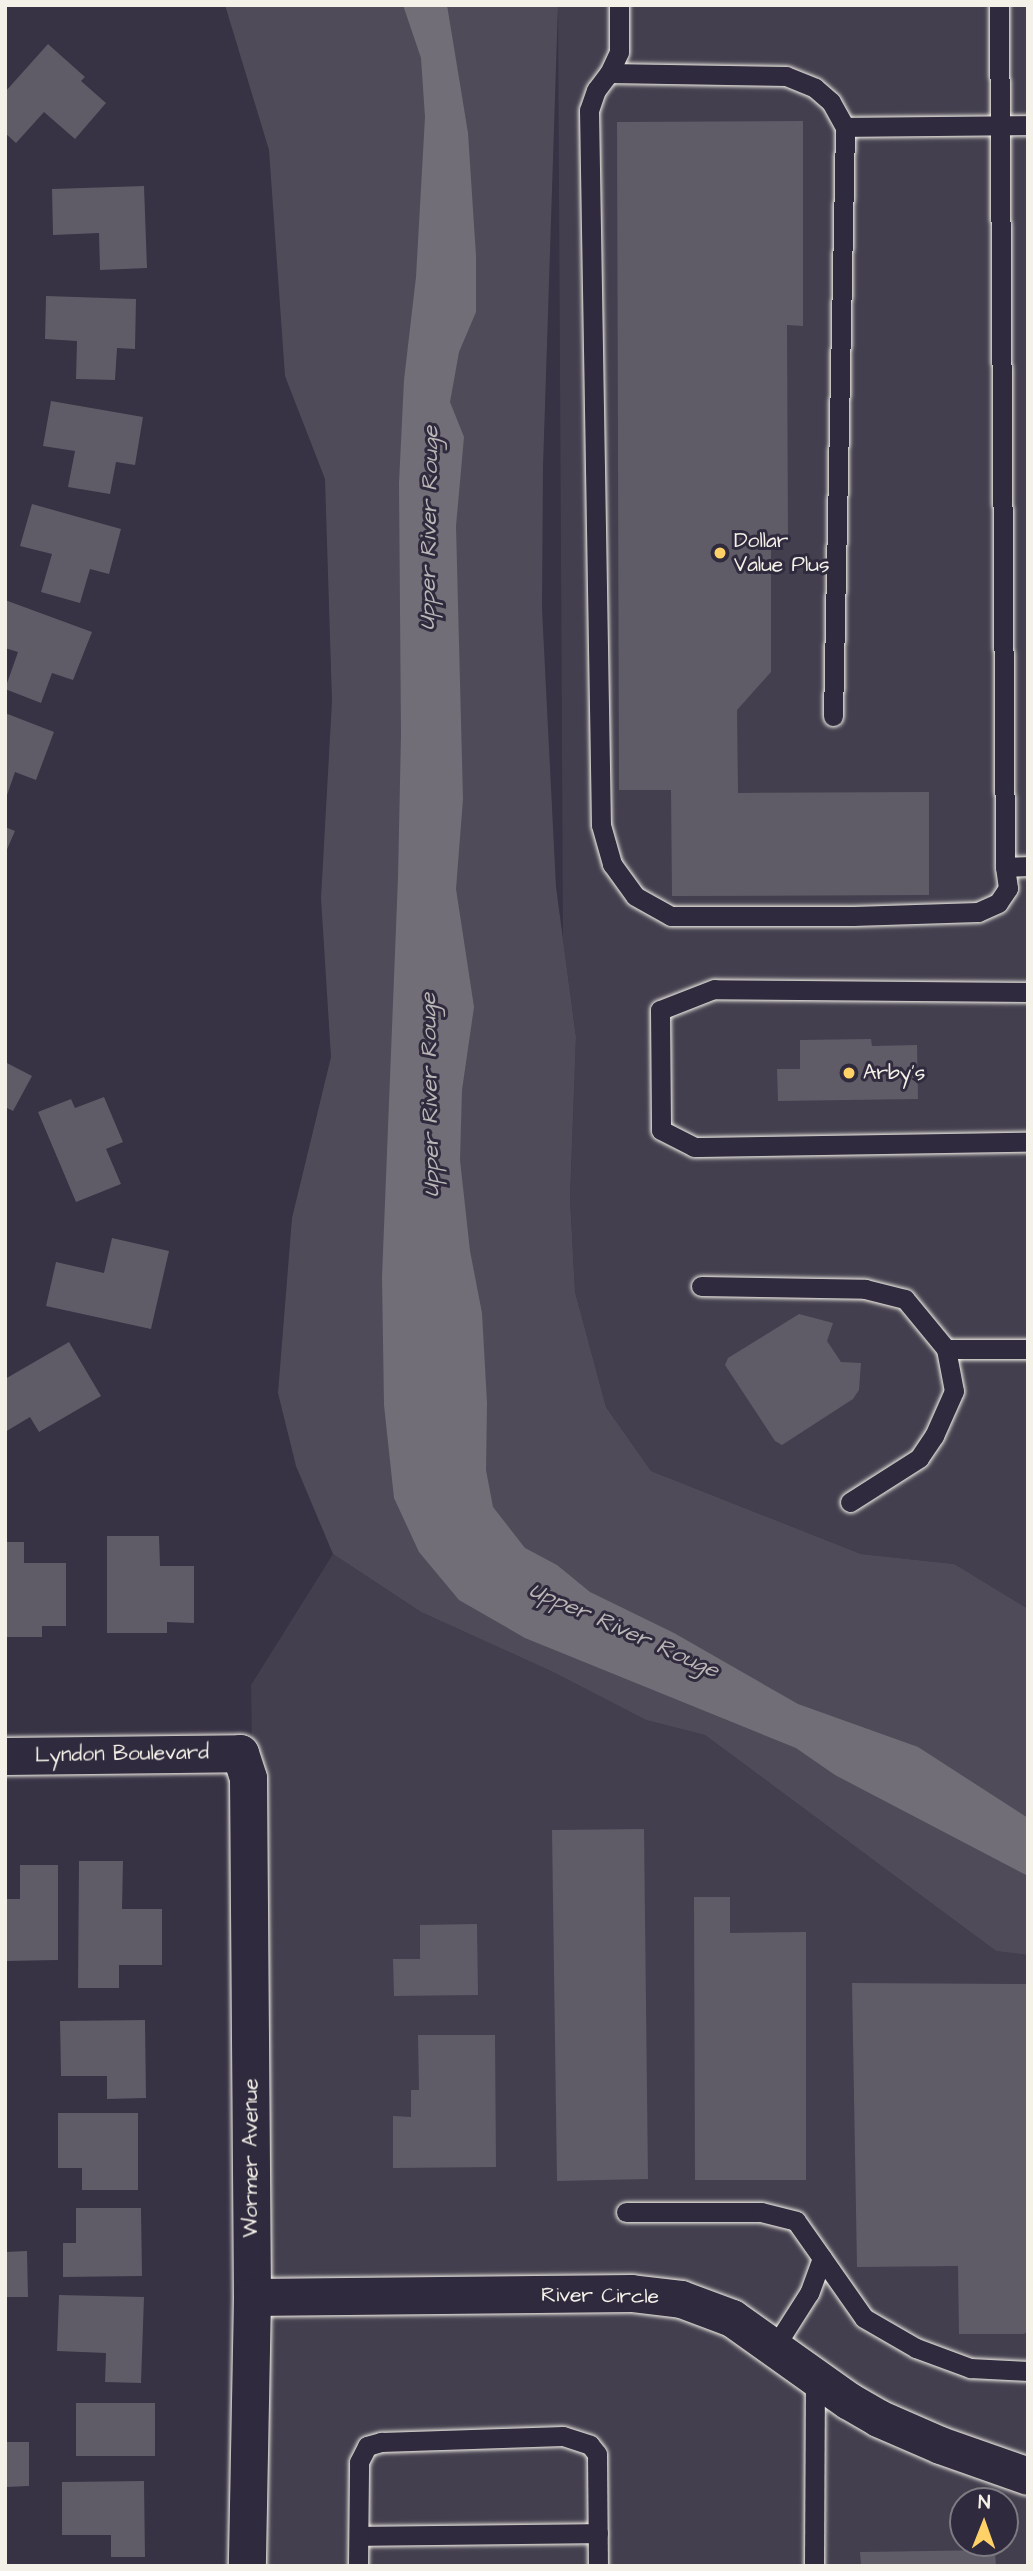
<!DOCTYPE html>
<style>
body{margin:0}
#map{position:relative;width:1033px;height:2571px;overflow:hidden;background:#373244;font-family:"Architects Daughter",sans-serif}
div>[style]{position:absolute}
.built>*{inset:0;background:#433f4e}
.green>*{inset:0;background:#504b59}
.water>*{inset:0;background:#726e77}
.building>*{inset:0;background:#5f5c67}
.roads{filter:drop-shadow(0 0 2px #f4f1e8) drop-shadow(0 0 2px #f4f1e8)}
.service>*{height:19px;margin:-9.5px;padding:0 9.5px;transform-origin:9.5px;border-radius:9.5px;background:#2f2a3d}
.minor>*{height:37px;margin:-18.5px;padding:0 18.5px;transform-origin:18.5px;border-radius:18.5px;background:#2f2a3d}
.dots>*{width:19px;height:19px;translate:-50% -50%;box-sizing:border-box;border:4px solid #2f2a3d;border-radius:50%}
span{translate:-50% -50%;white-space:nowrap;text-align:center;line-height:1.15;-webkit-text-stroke:6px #2f2a3d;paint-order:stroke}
.poi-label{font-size:21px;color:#f4f1e8}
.left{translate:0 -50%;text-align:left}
.street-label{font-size:21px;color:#f4f1e8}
.water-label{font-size:23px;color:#bab6b5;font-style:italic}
.frame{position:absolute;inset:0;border:7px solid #f4f1e8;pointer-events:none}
.north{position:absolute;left:949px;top:2487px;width:70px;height:70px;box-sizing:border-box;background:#2f2a3d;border:2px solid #7e7a81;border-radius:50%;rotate:1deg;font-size:19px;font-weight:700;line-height:28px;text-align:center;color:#f4f1e8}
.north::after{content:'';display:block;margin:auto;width:24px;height:32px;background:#ffd166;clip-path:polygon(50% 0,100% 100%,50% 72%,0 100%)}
</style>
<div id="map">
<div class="built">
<i style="clip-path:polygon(558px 5px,1028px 5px,1028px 1619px,954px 1564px,861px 1554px,651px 1471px,606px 1407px,575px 1292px,570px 1198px,576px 1037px,563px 939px)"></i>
<i style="clip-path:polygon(evenodd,333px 1554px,421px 1612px,553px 1672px,646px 1720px,705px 1735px,996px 1951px,1028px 1955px,1028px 2566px,265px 2566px,251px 1685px,333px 1554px,963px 2501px,1005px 2501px,1005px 2543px,963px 2543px,963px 2501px)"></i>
</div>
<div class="green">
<i style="clip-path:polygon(225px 5px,558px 5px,543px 467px,542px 609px,556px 887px,576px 1037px,570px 1198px,575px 1292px,606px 1407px,651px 1471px,861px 1554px,954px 1564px,1028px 1609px,1028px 1955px,996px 1951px,705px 1735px,646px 1720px,553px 1672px,421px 1612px,333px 1554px,296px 1466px,278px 1393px,292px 1218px,331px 1057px,321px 898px,332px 701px,325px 479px,285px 376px,269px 150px)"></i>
</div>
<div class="water">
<i style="clip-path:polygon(403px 5px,447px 5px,468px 133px,476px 256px,476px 312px,459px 352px,450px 402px,464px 437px,456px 526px,463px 799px,456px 889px,474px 1007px,462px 1090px,460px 1160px,470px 1251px,482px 1313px,487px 1403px,486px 1470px,493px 1507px,525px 1548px,557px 1565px,590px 1592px,674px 1633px,798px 1704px,918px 1747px,1028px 1818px,1028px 1876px,835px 1775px,796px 1748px,525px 1638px,459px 1600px,419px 1552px,394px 1498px,384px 1405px,382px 1277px,398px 878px,401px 734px,399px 483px,404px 380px,416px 277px,425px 117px,421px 58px)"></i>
</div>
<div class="building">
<i style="clip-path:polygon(48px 44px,85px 77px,81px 81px,106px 103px,75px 139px,44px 112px,16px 143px,5px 133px,5px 92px)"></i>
<i style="clip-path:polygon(803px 121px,803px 326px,787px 325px,788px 537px,771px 537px,771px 672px,737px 710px,738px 793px,929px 792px,929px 895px,672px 896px,671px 790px,619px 790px,617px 122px)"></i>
<i style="clip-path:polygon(144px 186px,147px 268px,100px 270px,99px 233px,53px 235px,52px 189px)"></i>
<i style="clip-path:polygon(46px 296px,136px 299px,135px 349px,117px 348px,115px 380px,76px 379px,77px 341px,45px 339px)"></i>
<i style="clip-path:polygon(51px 401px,143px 417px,135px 465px,116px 462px,110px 494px,68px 487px,75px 451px,43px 446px)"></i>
<i style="clip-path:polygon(32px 504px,121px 529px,109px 574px,90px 569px,80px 603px,41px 592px,52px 554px,20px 546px)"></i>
<i style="clip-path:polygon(5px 600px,92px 632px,73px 680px,52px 673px,41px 703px,5px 689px,18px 652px,5px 648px)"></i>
<i style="clip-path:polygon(5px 713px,54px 732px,36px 780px,15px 772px,6px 798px)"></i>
<i style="clip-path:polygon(5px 827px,15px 831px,5px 854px)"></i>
<i style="clip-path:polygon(871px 1039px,872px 1046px,917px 1045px,918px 1099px,778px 1101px,777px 1069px,800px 1069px,800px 1040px)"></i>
<i style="clip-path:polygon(5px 1062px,32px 1076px,13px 1111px,5px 1107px)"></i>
<i style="clip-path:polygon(104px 1097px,123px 1142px,106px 1149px,121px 1184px,76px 1202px,38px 1112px,71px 1099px,75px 1108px)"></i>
<i style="clip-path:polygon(112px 1238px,169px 1251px,151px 1329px,46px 1306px,56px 1262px,104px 1273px)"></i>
<i style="clip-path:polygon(799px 1314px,833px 1323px,827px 1341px,841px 1362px,861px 1363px,859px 1390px,853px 1399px,782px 1445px,775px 1441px,725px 1365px,728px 1358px)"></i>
<i style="clip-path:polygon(69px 1342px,101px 1396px,39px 1432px,30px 1417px,5px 1432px,5px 1379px)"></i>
<i style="clip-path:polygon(107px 1536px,159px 1536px,160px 1566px,194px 1566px,194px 1623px,167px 1622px,167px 1633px,107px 1633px)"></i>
<i style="clip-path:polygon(5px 1542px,24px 1542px,24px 1563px,66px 1563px,66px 1626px,42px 1626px,42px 1637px,5px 1637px)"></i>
<i style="clip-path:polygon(644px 1829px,648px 2179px,557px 2181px,552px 1830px)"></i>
<i style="clip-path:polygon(79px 1861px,123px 1861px,122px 1909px,162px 1909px,162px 1965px,119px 1965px,119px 1988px,78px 1988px)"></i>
<i style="clip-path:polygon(20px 1865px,58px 1865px,58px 1960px,5px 1961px,5px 1899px,20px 1899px)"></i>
<i style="clip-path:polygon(694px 1897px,730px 1897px,730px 1933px,806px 1932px,806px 2180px,695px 2180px)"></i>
<i style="clip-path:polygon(477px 1924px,478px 1995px,394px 1996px,393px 1959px,420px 1959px,420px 1925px)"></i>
<i style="clip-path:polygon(852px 1983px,1028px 1984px,1028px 2331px,1024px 2334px,959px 2334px,958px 2266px,857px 2267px)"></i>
<i style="clip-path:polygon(145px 2020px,146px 2098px,107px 2099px,107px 2076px,61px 2076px,60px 2021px)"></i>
<i style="clip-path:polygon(418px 2035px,495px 2035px,496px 2167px,393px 2168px,393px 2116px,411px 2117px,411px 2090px,419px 2090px)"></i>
<i style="clip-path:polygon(58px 2113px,138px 2113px,138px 2190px,82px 2190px,82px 2168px,58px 2168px)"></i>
<i style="clip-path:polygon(76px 2208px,141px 2208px,142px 2276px,63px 2277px,63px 2243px,76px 2243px)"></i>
<i style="clip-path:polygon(27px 2251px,28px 2297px,5px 2297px,5px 2252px)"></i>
<i style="clip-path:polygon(59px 2295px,144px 2297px,141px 2383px,105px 2382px,106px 2353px,57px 2351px)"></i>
<i style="clip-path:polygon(76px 2403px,155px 2403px,155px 2456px,76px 2456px)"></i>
<i style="clip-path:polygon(5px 2442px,29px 2442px,29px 2486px,5px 2487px)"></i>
<i style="clip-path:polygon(144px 2481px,145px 2557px,111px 2557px,111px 2535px,62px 2535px,62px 2482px)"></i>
<i style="clip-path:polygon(995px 2550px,996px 2566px,861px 2566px,860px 2552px)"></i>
</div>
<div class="roads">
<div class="service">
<i style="left:619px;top:5px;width:47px;rotate:90deg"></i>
<i style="left:619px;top:52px;width:23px;rotate:115deg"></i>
<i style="left:609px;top:73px;width:21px;rotate:127deg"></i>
<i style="left:596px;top:90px;width:21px;rotate:109deg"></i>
<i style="left:589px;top:110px;width:715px;rotate:89.04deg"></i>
<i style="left:601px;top:825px;width:41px;rotate:74.2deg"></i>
<i style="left:612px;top:864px;width:39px;rotate:54deg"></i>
<i style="left:635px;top:896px;width:41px;rotate:29.1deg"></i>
<i style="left:671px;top:916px;width:182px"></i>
<i style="left:853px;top:916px;width:125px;rotate:-1.8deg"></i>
<i style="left:978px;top:912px;width:22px;rotate:-24deg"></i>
<i style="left:998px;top:903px;width:18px;rotate:-56deg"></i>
<i style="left:1008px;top:888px;width:21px;rotate:-98deg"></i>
<i style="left:999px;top:5px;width:862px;rotate:89.6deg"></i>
<i style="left:1005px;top:867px;width:23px;rotate:-2deg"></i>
<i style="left:609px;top:73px;width:177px;rotate:1deg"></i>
<i style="left:786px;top:76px;width:31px;rotate:22deg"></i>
<i style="left:815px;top:88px;width:21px;rotate:41deg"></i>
<i style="left:831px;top:102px;width:29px;rotate:61deg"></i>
<i style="left:833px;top:716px;width:589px;rotate:-88.83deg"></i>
<i style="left:845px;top:127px;width:183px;rotate:-0.6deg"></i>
<i style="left:1028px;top:992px;width:314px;rotate:-179.5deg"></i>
<i style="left:714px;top:989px;width:58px;rotate:158.7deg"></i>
<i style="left:660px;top:1010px;width:120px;rotate:89.5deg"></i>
<i style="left:661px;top:1130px;width:37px;rotate:27deg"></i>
<i style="left:694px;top:1147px;width:334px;rotate:-0.9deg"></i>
<i style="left:701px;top:1286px;width:164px;rotate:1deg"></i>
<i style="left:865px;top:1289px;width:41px;rotate:14deg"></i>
<i style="left:905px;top:1299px;width:65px;rotate:50.6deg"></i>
<i style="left:850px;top:1502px;width:82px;rotate:-32.5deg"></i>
<i style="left:919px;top:1458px;width:27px;rotate:-56deg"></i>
<i style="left:934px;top:1436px;width:49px;rotate:-66deg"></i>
<i style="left:954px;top:1391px;width:43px;rotate:-100.8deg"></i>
<i style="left:946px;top:1349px;width:82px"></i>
<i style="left:626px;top:2212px;width:135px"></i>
<i style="left:761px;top:2212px;width:36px;rotate:14deg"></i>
<i style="left:796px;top:2221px;width:45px;rotate:54.9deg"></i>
<i style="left:822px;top:2258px;width:37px;rotate:110deg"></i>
<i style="left:809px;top:2293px;width:65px;rotate:122.5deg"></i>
<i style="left:822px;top:2258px;width:73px;rotate:55deg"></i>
<i style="left:864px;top:2318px;width:60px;rotate:30deg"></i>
<i style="left:916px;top:2348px;width:58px;rotate:20.3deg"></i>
<i style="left:970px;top:2368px;width:58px;rotate:3deg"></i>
<i style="left:360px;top:2536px;width:238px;rotate:-0.7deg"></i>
<i style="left:358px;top:2566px;width:104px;rotate:-89.4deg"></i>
<i style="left:359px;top:2462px;width:18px;rotate:-63deg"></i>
<i style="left:367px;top:2446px;width:15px;rotate:-16deg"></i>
<i style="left:381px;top:2442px;width:182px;rotate:-1.9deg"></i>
<i style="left:563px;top:2436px;width:28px;rotate:18deg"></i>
<i style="left:590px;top:2445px;width:11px;rotate:52deg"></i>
<i style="left:597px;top:2454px;width:112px;rotate:89.5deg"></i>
<i style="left:814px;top:2566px;width:188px;rotate:-89.7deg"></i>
</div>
<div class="minor">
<i style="left:5px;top:1756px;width:235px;rotate:-0.7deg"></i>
<i style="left:240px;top:1753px;width:26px;rotate:72deg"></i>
<i style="left:248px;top:1778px;width:519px;rotate:89.56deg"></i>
<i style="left:252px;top:2297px;width:269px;rotate:91.1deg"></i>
<i style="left:252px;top:2297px;width:379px;rotate:-0.6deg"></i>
<i style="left:631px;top:2293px;width:50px;rotate:6.8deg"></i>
<i style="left:681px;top:2299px;width:54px;rotate:20.4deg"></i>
<i style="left:732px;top:2318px;width:143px;rotate:35.4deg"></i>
<i style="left:849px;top:2401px;width:34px;rotate:30deg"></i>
<i style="left:878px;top:2418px;width:68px;rotate:23.5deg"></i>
<i style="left:940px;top:2445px;width:93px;rotate:19.4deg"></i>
</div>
</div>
<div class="dots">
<i style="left:720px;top:553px;background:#ffd166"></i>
<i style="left:849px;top:1073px;background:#ffd166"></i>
</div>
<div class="poi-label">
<span class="left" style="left:734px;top:553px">Dollar<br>Value Plus</span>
<span class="left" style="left:863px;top:1073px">Arby's</span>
</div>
<div class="street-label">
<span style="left:122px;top:1754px;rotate:-1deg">Lyndon Boulevard</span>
<span style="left:251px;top:2158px;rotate:-90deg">Wormer Avenue</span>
<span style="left:600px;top:2296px;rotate:1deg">River Circle</span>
</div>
<div class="water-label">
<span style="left:429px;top:528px;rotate:-89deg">Upper River Rouge</span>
<span style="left:430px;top:1095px;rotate:-91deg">Upper River Rouge</span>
<span style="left:624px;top:1630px;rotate:24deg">Upper River Rouge</span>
</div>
<div class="frame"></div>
<div class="north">N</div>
</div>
